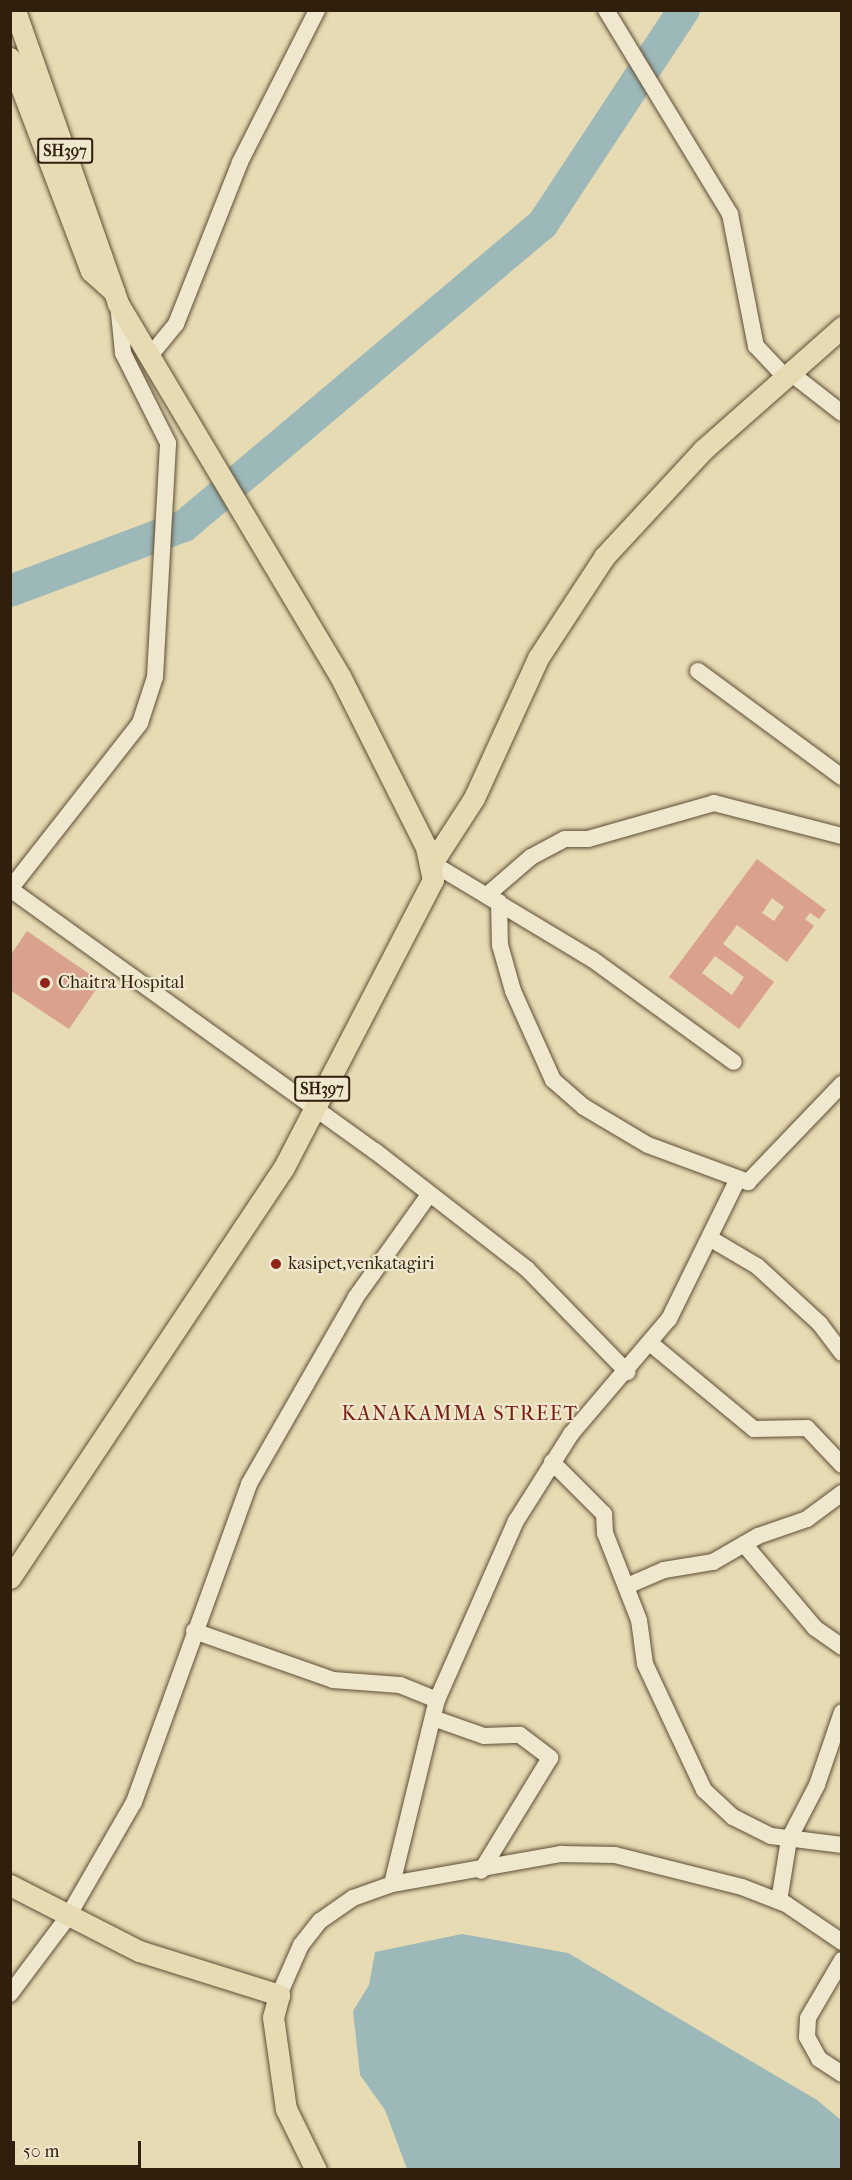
<!DOCTYPE html>
<style>
body{margin:0}
#map{position:relative;width:852px;height:2180px;overflow:hidden;background:#e7dbb3;font-family:"IM FELL French Canon",serif}
div>[style]{position:absolute}
.water>*{inset:0;background:#9db8b9}
.river>*{height:32px;margin:-16px;padding:0 16px;transform-origin:16px;border-radius:16px;background:#9db8b9}
.building>*{inset:0;background:#daa18c}
.roads{filter:drop-shadow(0 0 2px #5e4e36) drop-shadow(0 0 2px #5e4e36)}
.minor>*{height:16px;margin:-8px;padding:0 8px;transform-origin:8px;border-radius:8px;background:#efe8ce}
.major>*{height:21px;margin:-10.5px;padding:0 10.5px;transform-origin:10.5px;border-radius:10.5px;background:#e7dbb3}
.dots>*{width:16px;height:16px;translate:-50% -50%;box-sizing:border-box;border:3px solid #efe8ce;border-radius:50%}
span{translate:-50% -50%;white-space:nowrap;text-align:center;line-height:1.15;-webkit-text-stroke:4.5px #efe8ce;paint-order:stroke}
.shield-label span{padding:2px 4px;background:#efe8ce;border:2px solid;border-radius:4px;-webkit-text-stroke-width:0}
.shield-label{font-size:16px;color:#301f0d;font-weight:700}
.poi-label{font-size:18px;color:#301f0d}
.left{translate:0 -50%;text-align:left}
.neighbourhood-label{font-size:20px;color:#7a1f14;letter-spacing:1.5px}
.frame{position:absolute;inset:0;border:12px solid #301f0d;pointer-events:none}
.scale{position:absolute;left:12px;top:2141px;width:129px;height:27px;box-sizing:border-box;border:3px solid #301f0d;border-top:0;padding-left:8px;font-size:18px;line-height:21px;white-space:nowrap;color:#301f0d;-webkit-text-stroke:4px #efe8ce;paint-order:stroke}
</style>
<div id="map">
<div class="water">
<i style="clip-path:polygon(462px 1934px,568px 1953px,817px 2100px,841px 2120px,841px 2169px,407px 2169px,385px 2110px,360px 2075px,353px 2011px,369px 1985px,375px 1952px)"></i>
</div>
<div class="river">
<i style="left:10px;top:591px;width:186px;rotate:-20.5deg"></i>
<i style="left:184px;top:526px;width:468px;rotate:-40.1deg"></i>
<i style="left:542px;top:225px;width:258px;rotate:-56.6deg"></i>
</div>
<div class="building">
<i style="clip-path:polygon(evenodd,757px 859px,826px 910px,819px 919px,810px 913px,805px 919px,814px 926px,787px 962px,737px 925px,723px 944px,774px 982px,739px 1029px,669px 977px,757px 859px,772px 898px,784px 907px,774px 921px,762px 913px,772px 898px,757px 859px,715px 956px,744px 977px,732px 995px,702px 973px,715px 956px)"></i>
<i style="clip-path:polygon(27px 931px,101px 982px,69px 1029px,10px 990px,10px 956px)"></i>
</div>
<div class="roads">
<div class="minor">
<i style="left:606px;top:10px;width:239px;rotate:58.7deg"></i>
<i style="left:730px;top:214px;width:135px;rotate:78.9deg"></i>
<i style="left:756px;top:346px;width:44px;rotate:46.8deg"></i>
<i style="left:149px;top:357px;width:43px;rotate:-50.7deg"></i>
<i style="left:176px;top:324px;width:174px;rotate:-68.4deg"></i>
<i style="left:240px;top:162px;width:170px;rotate:-63.1deg"></i>
<i style="left:792px;top:374px;width:63px;rotate:38deg"></i>
<i style="left:698px;top:671px;width:179px;rotate:36.4deg"></i>
<i style="left:432px;top:863px;width:187px;rotate:31deg"></i>
<i style="left:592px;top:959px;width:175px;rotate:36deg"></i>
<i style="left:10px;top:889px;width:449px;rotate:35.7deg"></i>
<i style="left:375px;top:1151px;width:192px;rotate:37.8deg"></i>
<i style="left:527px;top:1269px;width:144px;rotate:45.8deg"></i>
<i style="left:10px;top:889px;width:211px;rotate:-51.9deg"></i>
<i style="left:140px;top:723px;width:48px;rotate:-71.9deg"></i>
<i style="left:155px;top:677px;width:234px;rotate:-86.8deg"></i>
<i style="left:168px;top:443px;width:101px;rotate:-116.6deg"></i>
<i style="left:123px;top:353px;width:50px;rotate:-95.7deg"></i>
<i style="left:487px;top:895px;width:58px;rotate:-40.8deg"></i>
<i style="left:531px;top:857px;width:38px;rotate:-28deg"></i>
<i style="left:565px;top:839px;width:23px"></i>
<i style="left:588px;top:839px;width:131px;rotate:-15.9deg"></i>
<i style="left:714px;top:803px;width:132px;rotate:14.5deg"></i>
<i style="left:499px;top:902px;width:43px;rotate:88.7deg"></i>
<i style="left:500px;top:945px;width:48px;rotate:74.2deg"></i>
<i style="left:513px;top:991px;width:98px;rotate:65.8deg"></i>
<i style="left:553px;top:1080px;width:41px;rotate:41.1deg"></i>
<i style="left:584px;top:1107px;width:74px;rotate:30.7deg"></i>
<i style="left:648px;top:1145px;width:107px;rotate:20.3deg"></i>
<i style="left:748px;top:1182px;width:136px;rotate:-46.2deg"></i>
<i style="left:711px;top:1239px;width:53px;rotate:30.4deg"></i>
<i style="left:757px;top:1266px;width:86px;rotate:42.6deg"></i>
<i style="left:820px;top:1324px;width:36px;rotate:53deg"></i>
<i style="left:650px;top:1343px;width:135px;rotate:39.6deg"></i>
<i style="left:754px;top:1429px;width:53px;rotate:-1.1deg"></i>
<i style="left:807px;top:1428px;width:51px;rotate:46.6deg"></i>
<i style="left:552px;top:1462px;width:74px;rotate:45deg"></i>
<i style="left:604px;top:1514px;width:19px;rotate:87deg"></i>
<i style="left:605px;top:1533px;width:93px;rotate:68.7deg"></i>
<i style="left:639px;top:1620px;width:44px;rotate:82.2deg"></i>
<i style="left:645px;top:1664px;width:139px;rotate:64.9deg"></i>
<i style="left:704px;top:1790px;width:40px;rotate:43deg"></i>
<i style="left:733px;top:1817px;width:42px;rotate:26.6deg"></i>
<i style="left:771px;top:1836px;width:72px;rotate:7.2deg"></i>
<i style="left:744px;top:1544px;width:110px;rotate:49.8deg"></i>
<i style="left:815px;top:1628px;width:33px;rotate:35deg"></i>
<i style="left:627px;top:1586px;width:40px;rotate:-23.4deg"></i>
<i style="left:664px;top:1570px;width:50px;rotate:-9.3deg"></i>
<i style="left:713px;top:1562px;width:52px;rotate:-30deg"></i>
<i style="left:758px;top:1536px;width:52px;rotate:-19.1deg"></i>
<i style="left:807px;top:1519px;width:44px;rotate:-36.6deg"></i>
<i style="left:194px;top:1631px;width:147px;rotate:19.4deg"></i>
<i style="left:333px;top:1680px;width:67px;rotate:4.3deg"></i>
<i style="left:400px;top:1685px;width:40px;rotate:22deg"></i>
<i style="left:433px;top:1718px;width:54px;rotate:19.4deg"></i>
<i style="left:484px;top:1736px;width:36px;rotate:-2deg"></i>
<i style="left:520px;top:1735px;width:38px;rotate:37deg"></i>
<i style="left:550px;top:1758px;width:132px;rotate:121.4deg"></i>
<i style="left:392px;top:1884px;width:189px;rotate:-76.3deg"></i>
<i style="left:437px;top:1700px;width:196px;rotate:-66.2deg"></i>
<i style="left:516px;top:1521px;width:103px;rotate:-57.7deg"></i>
<i style="left:571px;top:1434px;width:151px;rotate:-49.6deg"></i>
<i style="left:669px;top:1319px;width:156px;rotate:-63.8deg"></i>
<i style="left:779px;top:1901px;width:63px;rotate:-80.8deg"></i>
<i style="left:789px;top:1839px;width:61px;rotate:-62.6deg"></i>
<i style="left:817px;top:1785px;width:77px;rotate:-71.1deg"></i>
<i style="left:842px;top:1960px;width:67px;rotate:120.4deg"></i>
<i style="left:808px;top:2018px;width:19px;rotate:93deg"></i>
<i style="left:807px;top:2037px;width:25px;rotate:61deg"></i>
<i style="left:819px;top:2059px;width:27px;rotate:33deg"></i>
<i style="left:10px;top:1994px;width:95px;rotate:-53.1deg"></i>
<i style="left:67px;top:1918px;width:134px;rotate:-60deg"></i>
<i style="left:134px;top:1802px;width:338px;rotate:-70.1deg"></i>
<i style="left:249px;top:1484px;width:215px;rotate:-60.2deg"></i>
<i style="left:356px;top:1297px;width:124px;rotate:-54.5deg"></i>
<i style="left:279px;top:1995px;width:55px;rotate:-66.3deg"></i>
<i style="left:301px;top:1945px;width:31px;rotate:-52deg"></i>
<i style="left:320px;top:1921px;width:40px;rotate:-34.9deg"></i>
<i style="left:353px;top:1898px;width:41px;rotate:-19.7deg"></i>
<i style="left:392px;top:1884px;width:172px;rotate:-10.1deg"></i>
<i style="left:561px;top:1854px;width:54px;rotate:1.1deg"></i>
<i style="left:615px;top:1855px;width:131px;rotate:14.1deg"></i>
<i style="left:742px;top:1887px;width:47px;rotate:21.1deg"></i>
<i style="left:786px;top:1904px;width:68px;rotate:34.2deg"></i>
</div>
<div class="major">
<i style="left:10px;top:58px;width:228px;rotate:69.2deg"></i>
<i style="left:91px;top:271px;width:31px;rotate:42deg"></i>
<i style="left:432px;top:863px;width:77px;rotate:-57.1deg"></i>
<i style="left:474px;top:798px;width:154px;rotate:-65.4deg"></i>
<i style="left:538px;top:658px;width:121px;rotate:-56.8deg"></i>
<i style="left:604px;top:557px;width:146px;rotate:-47.2deg"></i>
<i style="left:703px;top:450px;width:186px;rotate:-41.5deg"></i>
<i style="left:10px;top:1578px;width:492px;rotate:-56.3deg"></i>
<i style="left:283px;top:1169px;width:326px;rotate:-62.6deg"></i>
<i style="left:433px;top:880px;width:34px;rotate:-102deg"></i>
<i style="left:426px;top:847px;width:191px;rotate:-116.7deg"></i>
<i style="left:340px;top:676px;width:434px;rotate:-120.8deg"></i>
<i style="left:118px;top:303px;width:311px;rotate:-109.4deg"></i>
<i style="left:10px;top:1885px;width:145px;rotate:27.1deg"></i>
<i style="left:139px;top:1951px;width:147px;rotate:17.4deg"></i>
<i style="left:279px;top:1995px;width:23px;rotate:105deg"></i>
<i style="left:273px;top:2017px;width:93px;rotate:82deg"></i>
<i style="left:286px;top:2109px;width:68px;rotate:63.8deg"></i>
</div>
</div>
<div class="dots">
<i style="left:45px;top:983px;background:#8f2418"></i>
<i style="left:276px;top:1264px;background:#8f2418"></i>
</div>
<div class="shield-label">
<span style="left:65px;top:151px">SH397</span>
<span style="left:322px;top:1089px">SH397</span>
</div>
<div class="poi-label">
<span class="left" style="left:58px;top:983px">Chaitra Hospital</span>
<span class="left" style="left:288px;top:1264px">kasipet,venkatagiri</span>
</div>
<div class="neighbourhood-label">
<span style="left:460px;top:1413px">KANAKAMMA STREET</span>
</div>
<div class="frame"></div>
<div class="scale">50 m</div>
</div>
